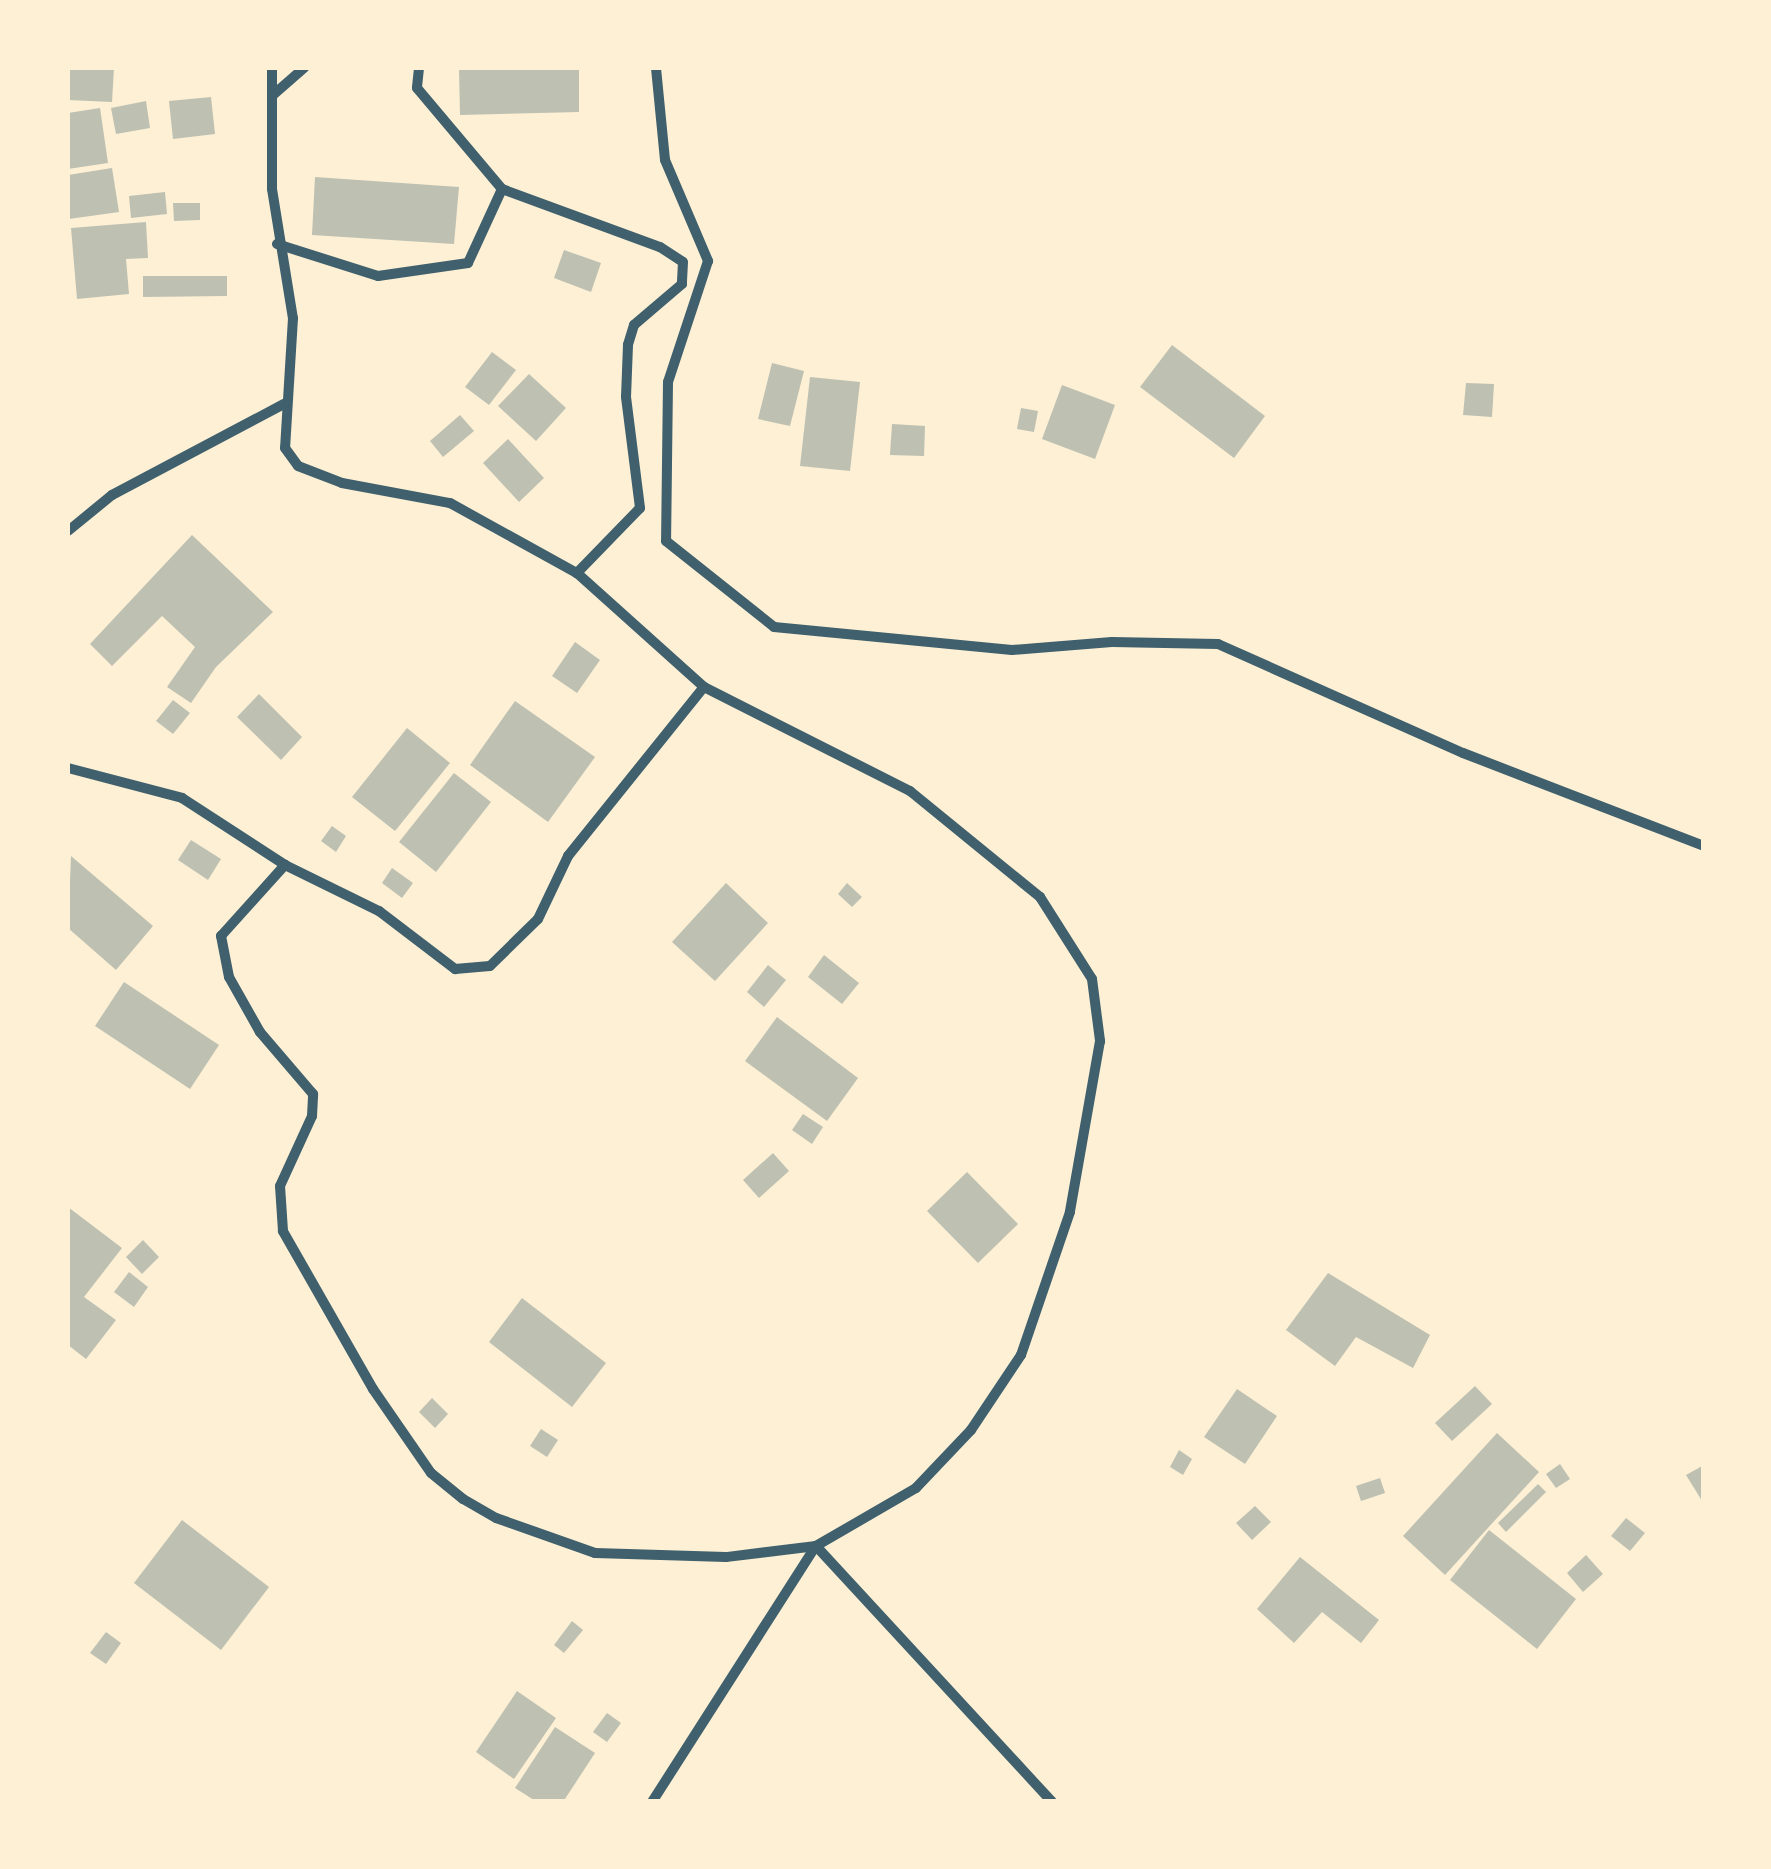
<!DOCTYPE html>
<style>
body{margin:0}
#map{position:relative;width:1771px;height:1869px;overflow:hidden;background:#fdf0d5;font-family:Poppins,sans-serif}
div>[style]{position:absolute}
.building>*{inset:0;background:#bec0b2}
.minor>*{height:10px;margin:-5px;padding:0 5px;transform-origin:5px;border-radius:5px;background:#3f606c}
span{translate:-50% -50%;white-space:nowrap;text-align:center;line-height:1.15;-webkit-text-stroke:10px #fdf0d5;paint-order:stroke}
.frame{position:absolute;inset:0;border:70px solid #fdf0d5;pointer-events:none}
</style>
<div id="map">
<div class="building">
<i style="clip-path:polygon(68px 68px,114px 68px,112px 102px,68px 100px)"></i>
<i style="clip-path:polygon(459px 68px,579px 68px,579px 112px,460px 115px)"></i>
<i style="clip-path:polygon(211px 97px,215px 134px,173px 139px,169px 101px)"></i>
<i style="clip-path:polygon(146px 101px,150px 128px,116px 134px,111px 108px)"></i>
<i style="clip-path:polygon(100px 108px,108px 163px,68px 169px,68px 113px)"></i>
<i style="clip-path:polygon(112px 168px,119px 212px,69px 219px,68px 175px)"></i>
<i style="clip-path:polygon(315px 177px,459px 187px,454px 244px,312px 235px)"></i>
<i style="clip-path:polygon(165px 192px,167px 214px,131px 218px,129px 196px)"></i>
<i style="clip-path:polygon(173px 203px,200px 203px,200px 220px,174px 221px)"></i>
<i style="clip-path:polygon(146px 222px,148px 258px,126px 259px,129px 294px,77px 299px,71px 228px)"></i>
<i style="clip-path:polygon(564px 250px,601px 263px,591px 292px,554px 278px)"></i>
<i style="clip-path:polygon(143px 276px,227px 276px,227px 296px,143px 297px)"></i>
<i style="clip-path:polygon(1172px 345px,1265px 416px,1234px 458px,1140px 387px)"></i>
<i style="clip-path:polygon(492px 352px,516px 370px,489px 405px,465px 387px)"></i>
<i style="clip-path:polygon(772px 363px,804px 371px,790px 426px,758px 419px)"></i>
<i style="clip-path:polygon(529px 374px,566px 408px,536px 441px,498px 406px)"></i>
<i style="clip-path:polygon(810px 377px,860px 382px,850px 471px,800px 466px)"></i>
<i style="clip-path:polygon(1466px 383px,1494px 384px,1492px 417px,1463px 415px)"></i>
<i style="clip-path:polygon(1062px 385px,1115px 405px,1095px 459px,1042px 439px)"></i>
<i style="clip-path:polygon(1021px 408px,1038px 411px,1034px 432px,1017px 429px)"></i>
<i style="clip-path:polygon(460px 415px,474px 431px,443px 457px,430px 441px)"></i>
<i style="clip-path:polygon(892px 424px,925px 426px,924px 456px,890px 455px)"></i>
<i style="clip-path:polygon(508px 439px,544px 478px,519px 502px,483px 463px)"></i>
<i style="clip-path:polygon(192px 535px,273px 612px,216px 667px,191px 703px,167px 687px,195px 647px,162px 616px,112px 666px,90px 644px)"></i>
<i style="clip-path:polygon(575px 642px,600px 660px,577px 693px,552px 676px)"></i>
<i style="clip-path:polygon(259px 694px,302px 737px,281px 760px,237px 717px)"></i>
<i style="clip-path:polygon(173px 700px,190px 713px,173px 734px,156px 721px)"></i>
<i style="clip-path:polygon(515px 701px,595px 757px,548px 822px,470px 765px)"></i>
<i style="clip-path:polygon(407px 728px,450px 763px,395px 831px,352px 797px)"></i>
<i style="clip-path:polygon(454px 773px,491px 802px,436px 872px,399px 842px)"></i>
<i style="clip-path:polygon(332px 826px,346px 836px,336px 852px,321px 841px)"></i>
<i style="clip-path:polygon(191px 840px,221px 859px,208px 880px,178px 860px)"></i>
<i style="clip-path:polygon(71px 856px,153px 926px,116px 970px,68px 928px)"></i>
<i style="clip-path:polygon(392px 868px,413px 883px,402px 898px,382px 883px)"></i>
<i style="clip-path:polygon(726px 883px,768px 923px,715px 981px,672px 942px)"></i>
<i style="clip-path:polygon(847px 883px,862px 897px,852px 907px,838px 894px)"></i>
<i style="clip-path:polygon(824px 955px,859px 983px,842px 1004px,808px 977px)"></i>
<i style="clip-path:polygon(768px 965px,786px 980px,764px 1007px,747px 992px)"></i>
<i style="clip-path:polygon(124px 982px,219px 1045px,190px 1089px,95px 1026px)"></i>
<i style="clip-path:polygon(777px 1017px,858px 1078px,827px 1121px,745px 1061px)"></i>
<i style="clip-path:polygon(803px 1114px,823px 1127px,812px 1144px,792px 1130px)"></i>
<i style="clip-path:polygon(773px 1153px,789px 1171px,759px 1198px,743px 1180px)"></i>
<i style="clip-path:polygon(967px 1172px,1018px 1224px,978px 1263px,927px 1211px)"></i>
<i style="clip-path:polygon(68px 1207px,122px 1248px,84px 1297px,116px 1320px,86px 1359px,68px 1345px)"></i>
<i style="clip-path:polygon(143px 1240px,159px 1257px,142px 1274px,126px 1257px)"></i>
<i style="clip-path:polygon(129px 1272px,148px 1287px,134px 1307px,114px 1292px)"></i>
<i style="clip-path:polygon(1328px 1273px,1430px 1335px,1413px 1368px,1356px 1337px,1335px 1366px,1286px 1330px)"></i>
<i style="clip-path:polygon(522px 1298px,606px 1363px,572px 1407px,489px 1342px)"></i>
<i style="clip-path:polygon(1475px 1386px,1492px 1404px,1452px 1441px,1435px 1423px)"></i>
<i style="clip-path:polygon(1237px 1389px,1277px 1416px,1245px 1464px,1204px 1437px)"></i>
<i style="clip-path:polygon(432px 1398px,448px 1414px,435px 1428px,419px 1412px)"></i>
<i style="clip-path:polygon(541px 1429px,558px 1440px,547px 1457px,530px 1446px)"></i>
<i style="clip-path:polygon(1497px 1433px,1539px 1472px,1445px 1575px,1403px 1536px)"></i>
<i style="clip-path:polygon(1179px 1450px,1192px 1459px,1183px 1475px,1170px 1467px)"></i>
<i style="clip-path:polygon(1560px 1464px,1570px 1479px,1556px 1488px,1546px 1474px)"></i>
<i style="clip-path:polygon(1704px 1465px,1704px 1504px,1686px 1475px)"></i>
<i style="clip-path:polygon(1380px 1478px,1385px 1493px,1361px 1501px,1356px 1486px)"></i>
<i style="clip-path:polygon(1538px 1484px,1546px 1492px,1506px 1532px,1498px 1523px)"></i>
<i style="clip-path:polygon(1255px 1506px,1271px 1522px,1252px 1540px,1236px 1523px)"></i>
<i style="clip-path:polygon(1626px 1518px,1645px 1533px,1630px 1551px,1611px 1536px)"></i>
<i style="clip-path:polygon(182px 1520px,269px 1587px,221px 1650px,134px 1583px)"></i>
<i style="clip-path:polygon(1489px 1530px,1576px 1599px,1537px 1649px,1450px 1580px)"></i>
<i style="clip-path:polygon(1586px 1555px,1603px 1574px,1583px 1592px,1567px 1573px)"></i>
<i style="clip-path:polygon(1300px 1557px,1379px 1620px,1361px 1643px,1322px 1612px,1294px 1643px,1257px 1609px)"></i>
<i style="clip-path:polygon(572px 1621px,583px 1630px,564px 1653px,554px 1645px)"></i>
<i style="clip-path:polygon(106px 1632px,121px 1643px,106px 1664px,90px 1653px)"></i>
<i style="clip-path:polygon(517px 1691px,556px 1718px,514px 1779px,476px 1752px)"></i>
<i style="clip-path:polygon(607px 1713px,621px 1723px,607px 1742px,593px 1732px)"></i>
<i style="clip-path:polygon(555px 1727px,595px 1753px,563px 1802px,537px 1802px,515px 1788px)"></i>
</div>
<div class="minor">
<i style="left:272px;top:68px;width:121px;rotate:90deg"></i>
<i style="left:272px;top:189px;width:131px;rotate:80.8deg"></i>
<i style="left:293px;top:318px;width:130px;rotate:93.5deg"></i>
<i style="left:285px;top:448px;width:22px;rotate:54deg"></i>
<i style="left:298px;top:466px;width:47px;rotate:21.1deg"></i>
<i style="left:342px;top:483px;width:110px;rotate:10.5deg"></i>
<i style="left:450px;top:503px;width:145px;rotate:28.9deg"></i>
<i style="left:577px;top:573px;width:171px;rotate:41.9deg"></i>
<i style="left:704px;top:687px;width:231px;rotate:26.8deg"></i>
<i style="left:910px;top:791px;width:168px;rotate:39.2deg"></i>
<i style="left:1040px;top:897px;width:97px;rotate:57.6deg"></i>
<i style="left:1092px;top:979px;width:63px;rotate:82.6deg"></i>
<i style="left:1100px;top:1041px;width:174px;rotate:100deg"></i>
<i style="left:1070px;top:1212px;width:151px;rotate:108.9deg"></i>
<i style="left:1021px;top:1355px;width:90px;rotate:123.7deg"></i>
<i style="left:971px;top:1430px;width:80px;rotate:133.5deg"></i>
<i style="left:916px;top:1488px;width:116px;rotate:149.9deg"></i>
<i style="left:816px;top:1546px;width:91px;rotate:173deg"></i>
<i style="left:726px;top:1557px;width:131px;rotate:-178.3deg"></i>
<i style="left:595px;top:1553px;width:105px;rotate:-160.5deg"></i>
<i style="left:496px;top:1518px;width:38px;rotate:-150deg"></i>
<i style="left:463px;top:1499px;width:41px;rotate:-140.9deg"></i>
<i style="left:431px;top:1473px;width:102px;rotate:-124.6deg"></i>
<i style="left:373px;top:1389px;width:182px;rotate:-119.7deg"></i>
<i style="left:283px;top:1231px;width:45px;rotate:-93.8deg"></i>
<i style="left:280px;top:1186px;width:77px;rotate:-65.4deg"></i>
<i style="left:312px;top:1116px;width:22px;rotate:-87deg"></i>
<i style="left:313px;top:1094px;width:82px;rotate:-130.5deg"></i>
<i style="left:260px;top:1032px;width:63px;rotate:-119.4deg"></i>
<i style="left:229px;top:977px;width:42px;rotate:-101deg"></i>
<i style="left:221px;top:936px;width:96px;rotate:-48deg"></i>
<i style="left:419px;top:68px;width:20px;rotate:96deg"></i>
<i style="left:417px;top:88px;width:132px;rotate:49.9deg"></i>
<i style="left:656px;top:68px;width:92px;rotate:84.4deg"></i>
<i style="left:665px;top:160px;width:110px;rotate:66.9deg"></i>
<i style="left:708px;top:261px;width:127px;rotate:108.3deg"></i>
<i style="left:668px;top:382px;width:159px;rotate:90.7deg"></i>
<i style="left:666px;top:541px;width:138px;rotate:38.5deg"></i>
<i style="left:774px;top:627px;width:239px;rotate:5.5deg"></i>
<i style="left:1012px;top:650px;width:100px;rotate:-4.6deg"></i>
<i style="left:1112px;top:642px;width:106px;rotate:1.1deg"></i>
<i style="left:1218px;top:644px;width:268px;rotate:24deg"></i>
<i style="left:1463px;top:753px;width:258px;rotate:21.1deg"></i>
<i style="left:273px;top:95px;width:41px;rotate:-41.1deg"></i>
<i style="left:277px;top:244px;width:106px;rotate:17.6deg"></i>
<i style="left:378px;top:276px;width:91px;rotate:-8.2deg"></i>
<i style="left:468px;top:263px;width:81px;rotate:-65.3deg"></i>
<i style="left:502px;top:189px;width:168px;rotate:20.2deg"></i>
<i style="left:660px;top:247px;width:27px;rotate:33deg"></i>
<i style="left:683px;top:262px;width:22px;rotate:93deg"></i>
<i style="left:682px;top:284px;width:63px;rotate:139.5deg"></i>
<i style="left:634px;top:325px;width:21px;rotate:107deg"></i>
<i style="left:628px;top:345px;width:52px;rotate:92.2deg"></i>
<i style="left:626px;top:397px;width:112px;rotate:82.8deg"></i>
<i style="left:640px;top:508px;width:91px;rotate:134.1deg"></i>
<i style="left:68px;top:531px;width:57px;rotate:-39.3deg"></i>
<i style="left:112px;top:495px;width:195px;rotate:-27.9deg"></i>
<i style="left:68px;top:768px;width:118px;rotate:14.7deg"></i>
<i style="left:182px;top:798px;width:123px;rotate:33deg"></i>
<i style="left:285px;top:865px;width:105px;rotate:26.1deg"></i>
<i style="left:379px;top:911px;width:96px;rotate:37.3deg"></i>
<i style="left:455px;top:969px;width:35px;rotate:-5deg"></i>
<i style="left:490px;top:966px;width:67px;rotate:-44.4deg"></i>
<i style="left:538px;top:919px;width:70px;rotate:-64.5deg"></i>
<i style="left:568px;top:856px;width:217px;rotate:-51.2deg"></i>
<i style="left:652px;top:1802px;width:304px;rotate:-57.4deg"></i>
<i style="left:816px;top:1546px;width:348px;rotate:47.3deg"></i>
</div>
<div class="frame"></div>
</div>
